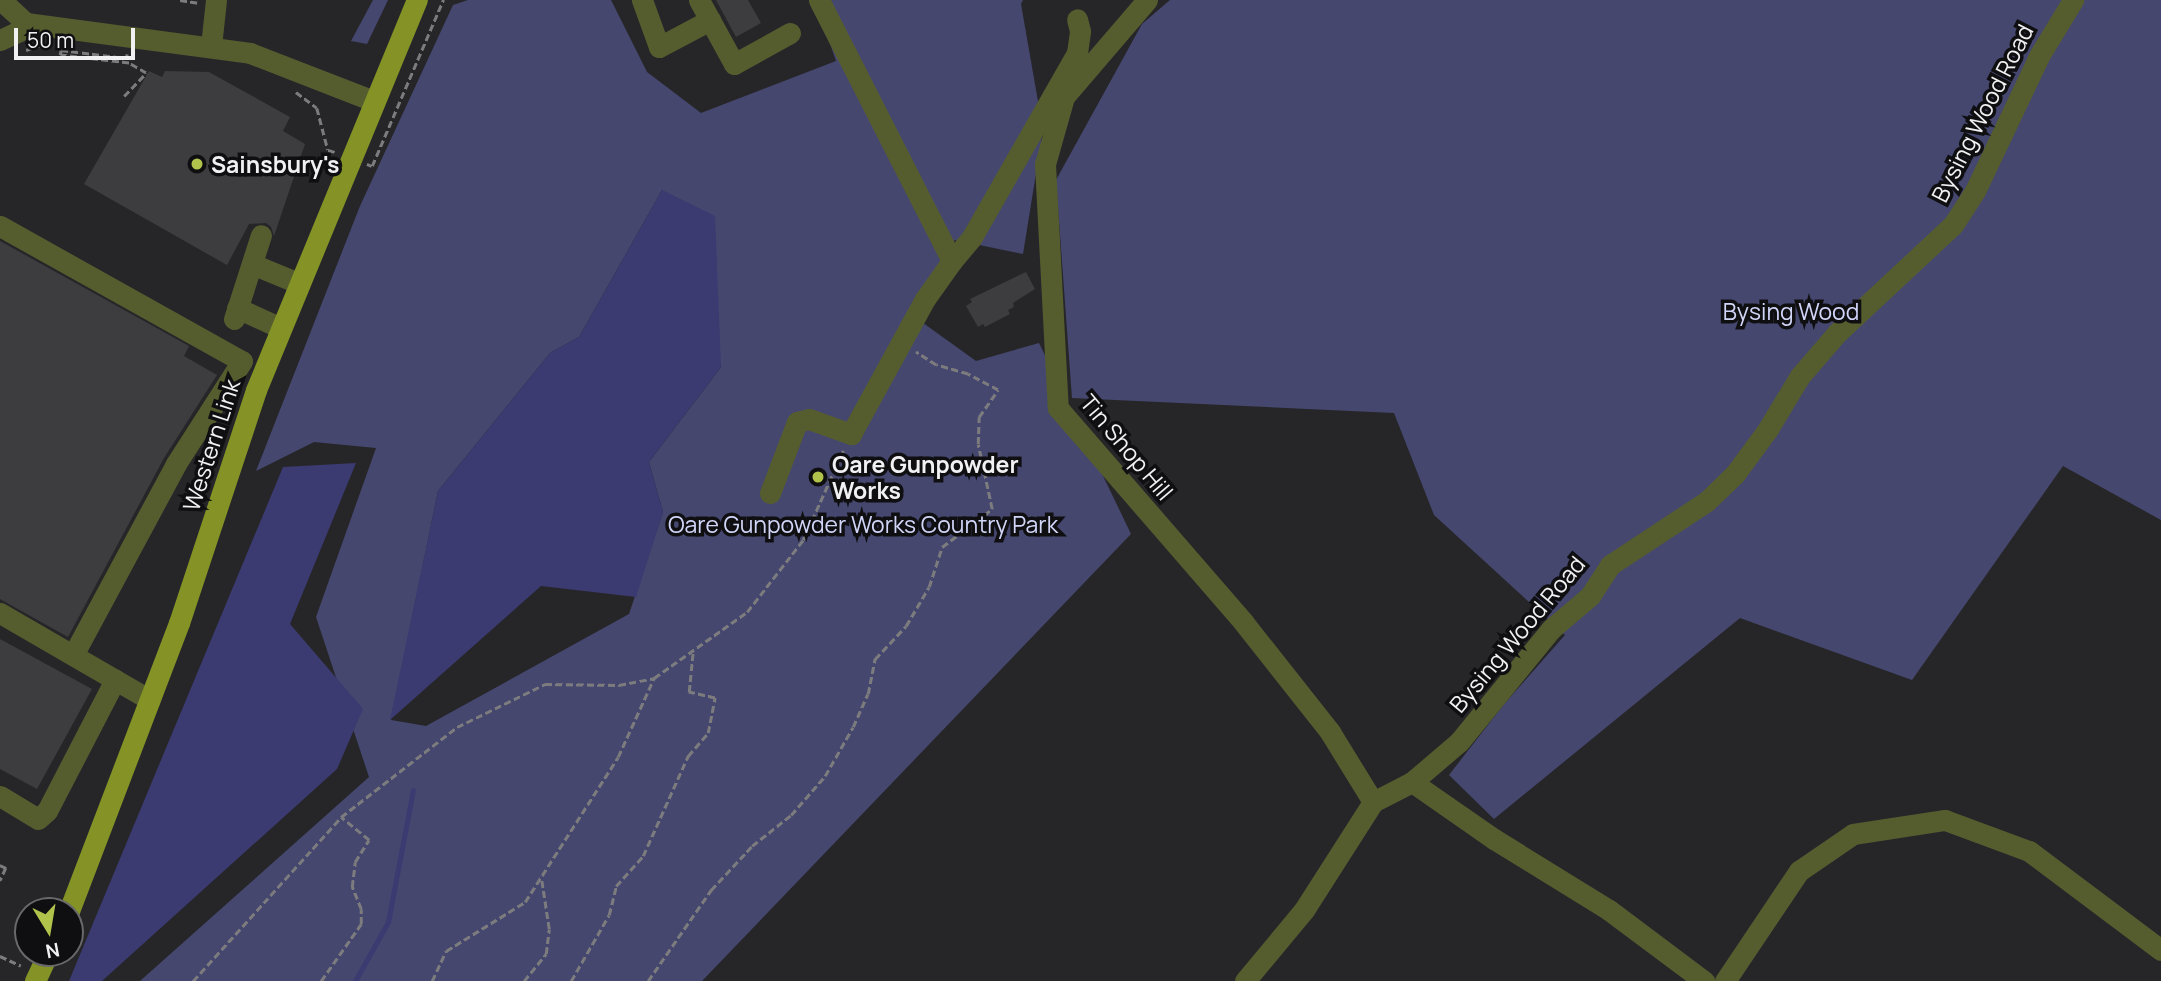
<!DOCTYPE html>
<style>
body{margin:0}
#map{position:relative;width:2161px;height:981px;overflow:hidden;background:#262629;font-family:Manrope,sans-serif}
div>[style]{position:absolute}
.green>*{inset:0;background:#45476f}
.water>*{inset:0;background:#3b3a71}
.stream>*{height:5px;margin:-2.5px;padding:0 2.5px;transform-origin:2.5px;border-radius:2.5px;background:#3b3a71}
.building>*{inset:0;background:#3d3d40}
.path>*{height:2.5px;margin-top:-1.25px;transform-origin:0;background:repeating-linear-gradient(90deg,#7c7c7e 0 7px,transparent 0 10.5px)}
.minor>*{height:21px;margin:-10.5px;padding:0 10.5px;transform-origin:10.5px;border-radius:10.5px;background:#555d2f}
.major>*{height:21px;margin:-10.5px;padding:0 10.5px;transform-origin:10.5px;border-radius:10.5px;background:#849226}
.dots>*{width:19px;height:19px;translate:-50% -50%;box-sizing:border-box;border:4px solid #0f0f11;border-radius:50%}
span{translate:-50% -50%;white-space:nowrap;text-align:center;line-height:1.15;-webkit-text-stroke:7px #0f0f11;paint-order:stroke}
.street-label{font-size:23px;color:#f1f1f3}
.poi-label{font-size:23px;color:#f1f1f3;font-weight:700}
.left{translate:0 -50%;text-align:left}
.park-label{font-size:23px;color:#d1d5f8}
.north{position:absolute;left:14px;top:897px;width:70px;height:70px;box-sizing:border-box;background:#0f0f11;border:2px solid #69696b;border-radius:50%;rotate:169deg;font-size:19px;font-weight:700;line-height:28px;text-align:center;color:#f1f1f3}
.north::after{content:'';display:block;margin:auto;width:24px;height:32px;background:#b2c34c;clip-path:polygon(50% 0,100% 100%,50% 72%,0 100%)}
.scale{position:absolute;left:14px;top:28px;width:121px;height:32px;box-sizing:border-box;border:4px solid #f1f1f3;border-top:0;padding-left:9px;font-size:21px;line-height:24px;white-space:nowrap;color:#f1f1f3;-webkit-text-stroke:5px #0f0f11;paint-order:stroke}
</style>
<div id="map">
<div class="green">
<i style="clip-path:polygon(373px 0,388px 0,367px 44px,351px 41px)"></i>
<i style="clip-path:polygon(evenodd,468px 0,611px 0,647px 72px,701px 113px,836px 61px,815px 0,1023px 0,1021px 4px,1043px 130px,1023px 254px,955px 240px,912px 315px,976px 361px,1039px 343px,1131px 534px,702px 981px,140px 981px,369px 777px,316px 617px,376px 448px,314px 442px,256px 471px,360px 206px,453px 5px,468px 0,662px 190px,721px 367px,649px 462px,663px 512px,629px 614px,426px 726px,391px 720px,438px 491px,550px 353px,579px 337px,662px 190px)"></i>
<i style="clip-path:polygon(1170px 0,2161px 0,2161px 520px,2063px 466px,1912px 680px,1740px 618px,1494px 819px,1449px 775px,1505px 703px,1565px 635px,1434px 515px,1394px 413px,1072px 398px,1056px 180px,1142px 24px)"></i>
</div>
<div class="water">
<i style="clip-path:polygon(662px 190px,715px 216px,721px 367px,649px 462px,663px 512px,636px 597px,541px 586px,390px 720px,438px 491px,550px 353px,579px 337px)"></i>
<i style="clip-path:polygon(356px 463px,290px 624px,363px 709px,337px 769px,102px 981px,69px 981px,283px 467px)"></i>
</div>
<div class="stream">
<i style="left:355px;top:981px;width:68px;rotate:-60.8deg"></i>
<i style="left:388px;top:922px;width:134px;rotate:-79.3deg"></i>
</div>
<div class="building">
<i style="clip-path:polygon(716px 0,748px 0,761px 23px,736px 37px)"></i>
<i style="clip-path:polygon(149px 71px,162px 77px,165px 71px,209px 72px,290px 117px,283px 131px,305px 144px,274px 236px,271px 227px,266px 223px,249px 224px,227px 265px,84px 184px)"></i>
<i style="clip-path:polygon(0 241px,189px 346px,184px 356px,217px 375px,164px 458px,68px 637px,0 599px)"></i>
<i style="clip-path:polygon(1026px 272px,1035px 289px,1013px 303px,1014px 307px,1008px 310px,1010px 314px,985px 327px,983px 324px,978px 327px,966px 306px,972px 302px,970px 299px)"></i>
<i style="clip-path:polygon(0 639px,92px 689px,37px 789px,0 769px)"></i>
</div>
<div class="path">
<i style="left:180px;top:0;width:18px;rotate:9deg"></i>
<i style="left:26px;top:50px;width:18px;rotate:-19deg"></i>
<i style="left:296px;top:92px;width:26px;rotate:37deg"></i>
<i style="left:317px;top:108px;width:43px;rotate:75.3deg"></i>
<i style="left:328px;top:150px;width:7px;rotate:16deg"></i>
<i style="left:124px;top:96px;width:32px;rotate:-46deg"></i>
<i style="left:146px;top:73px;width:20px;rotate:-150deg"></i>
<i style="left:129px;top:63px;width:69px;rotate:-173.4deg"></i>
<i style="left:60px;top:55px;width:5px;rotate:-79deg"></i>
<i style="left:61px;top:50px;width:65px;rotate:7deg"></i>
<i style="left:126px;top:58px;width:4px;rotate:-76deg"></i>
<i style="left:367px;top:164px;width:5px;rotate:22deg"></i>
<i style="left:372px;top:166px;width:181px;rotate:-66.8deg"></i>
<i style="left:0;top:865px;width:7px;rotate:27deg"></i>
<i style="left:6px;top:868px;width:14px;rotate:115deg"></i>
<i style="left:0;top:956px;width:23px;rotate:25deg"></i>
<i style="left:193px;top:981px;width:221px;rotate:-47.9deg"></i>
<i style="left:341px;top:817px;width:147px;rotate:-37.8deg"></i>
<i style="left:457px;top:727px;width:98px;rotate:-26deg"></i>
<i style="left:545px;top:684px;width:74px;rotate:0.8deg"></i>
<i style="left:619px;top:685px;width:36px;rotate:-11deg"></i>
<i style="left:654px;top:678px;width:114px;rotate:-35.4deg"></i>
<i style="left:747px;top:612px;width:91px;rotate:-52.1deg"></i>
<i style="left:803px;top:540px;width:98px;rotate:-65.8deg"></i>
<i style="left:321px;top:981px;width:70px;rotate:-54.9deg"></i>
<i style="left:361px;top:924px;width:15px;rotate:-90deg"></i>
<i style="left:361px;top:909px;width:24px;rotate:-112deg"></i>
<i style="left:352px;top:887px;width:25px;rotate:-83deg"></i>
<i style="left:355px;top:862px;width:26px;rotate:-58deg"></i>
<i style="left:369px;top:840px;width:36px;rotate:-141deg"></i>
<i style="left:432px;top:981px;width:33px;rotate:-65deg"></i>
<i style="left:446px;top:951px;width:93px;rotate:-31.8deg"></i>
<i style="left:525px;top:902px;width:172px;rotate:-57.3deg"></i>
<i style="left:618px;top:757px;width:87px;rotate:-65.5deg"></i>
<i style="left:524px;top:981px;width:35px;rotate:-51deg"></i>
<i style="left:546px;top:954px;width:25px;rotate:-83deg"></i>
<i style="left:549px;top:929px;width:53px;rotate:-98.7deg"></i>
<i style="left:571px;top:981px;width:76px;rotate:-60.1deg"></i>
<i style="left:609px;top:915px;width:30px;rotate:-76deg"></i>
<i style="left:616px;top:886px;width:40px;rotate:-48deg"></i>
<i style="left:643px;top:856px;width:110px;rotate:-65.8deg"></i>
<i style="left:688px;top:756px;width:30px;rotate:-49deg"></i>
<i style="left:708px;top:733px;width:36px;rotate:-79deg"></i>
<i style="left:715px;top:698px;width:27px;rotate:-167deg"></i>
<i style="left:689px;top:692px;width:41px;rotate:-84.4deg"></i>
<i style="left:648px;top:981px;width:111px;rotate:-55.3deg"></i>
<i style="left:711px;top:890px;width:60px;rotate:-47deg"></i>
<i style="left:752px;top:846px;width:50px;rotate:-38.5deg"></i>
<i style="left:791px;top:815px;width:52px;rotate:-48.9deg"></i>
<i style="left:825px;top:776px;width:56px;rotate:-60.3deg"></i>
<i style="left:853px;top:727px;width:36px;rotate:-66deg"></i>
<i style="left:868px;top:694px;width:36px;rotate:-79deg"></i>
<i style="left:875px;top:659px;width:45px;rotate:-46.8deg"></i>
<i style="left:906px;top:626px;width:45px;rotate:-59.5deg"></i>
<i style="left:929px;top:587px;width:42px;rotate:-72deg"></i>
<i style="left:942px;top:547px;width:63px;rotate:-37.2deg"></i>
<i style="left:992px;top:509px;width:66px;rotate:-102.2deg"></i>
<i style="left:978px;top:444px;width:27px;rotate:-88deg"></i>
<i style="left:979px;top:417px;width:33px;rotate:-55deg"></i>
<i style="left:998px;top:390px;width:34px;rotate:-152deg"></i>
<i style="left:968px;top:374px;width:33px;rotate:-164deg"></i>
<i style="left:936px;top:365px;width:24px;rotate:-147deg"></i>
</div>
<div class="minor">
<i style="left:1px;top:0;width:34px;rotate:43deg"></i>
<i style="left:26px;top:23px;width:226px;rotate:7.6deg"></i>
<i style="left:250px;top:53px;width:133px;rotate:21.2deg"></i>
<i style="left:642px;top:0;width:50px;rotate:70.1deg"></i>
<i style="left:659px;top:47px;width:58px;rotate:-27.9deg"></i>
<i style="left:699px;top:0;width:73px;rotate:61.3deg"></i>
<i style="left:734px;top:64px;width:64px;rotate:-29deg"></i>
<i style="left:1147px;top:0;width:128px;rotate:130.6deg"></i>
<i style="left:1064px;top:97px;width:70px;rotate:105.8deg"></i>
<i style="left:1045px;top:164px;width:244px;rotate:87deg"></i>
<i style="left:1058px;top:408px;width:284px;rotate:49.1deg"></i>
<i style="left:1244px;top:623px;width:139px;rotate:51.7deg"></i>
<i style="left:1330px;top:732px;width:82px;rotate:58.4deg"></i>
<i style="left:0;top:40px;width:21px;rotate:-25deg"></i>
<i style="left:19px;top:31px;width:11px;rotate:-49deg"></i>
<i style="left:211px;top:46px;width:46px;rotate:-83.8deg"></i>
<i style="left:0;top:226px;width:277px;rotate:29.2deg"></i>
<i style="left:242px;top:361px;width:122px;rotate:122.7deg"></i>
<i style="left:176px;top:464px;width:217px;rotate:118.3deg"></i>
<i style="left:952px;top:261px;width:31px;rotate:-50deg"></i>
<i style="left:972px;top:237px;width:212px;rotate:-60.3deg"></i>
<i style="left:1077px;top:53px;width:22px;rotate:-82deg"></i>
<i style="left:1080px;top:31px;width:12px;rotate:-104deg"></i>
<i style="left:252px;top:264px;width:50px;rotate:22.4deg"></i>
<i style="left:237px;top:308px;width:48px;rotate:24.4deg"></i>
<i style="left:234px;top:319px;width:88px;rotate:-72.2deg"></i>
<i style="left:770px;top:493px;width:76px;rotate:-69.2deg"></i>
<i style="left:797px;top:422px;width:12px;rotate:-14deg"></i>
<i style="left:809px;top:419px;width:45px;rotate:19.7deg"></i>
<i style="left:851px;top:434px;width:154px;rotate:-61.3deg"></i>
<i style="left:925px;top:299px;width:47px;rotate:-54.6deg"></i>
<i style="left:952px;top:261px;width:293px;rotate:-117deg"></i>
<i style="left:0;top:613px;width:173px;rotate:30.1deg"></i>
<i style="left:1412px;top:782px;width:100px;rotate:34.8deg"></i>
<i style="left:1494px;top:839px;width:135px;rotate:31.7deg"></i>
<i style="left:1609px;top:910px;width:119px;rotate:36.8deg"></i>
<i style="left:0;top:796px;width:44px;rotate:31.2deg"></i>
<i style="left:38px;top:819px;width:12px;rotate:-42deg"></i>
<i style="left:47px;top:811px;width:148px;rotate:-62.6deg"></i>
<i style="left:1373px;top:802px;width:44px;rotate:-27.1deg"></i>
<i style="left:1412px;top:782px;width:62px;rotate:-40.4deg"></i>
<i style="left:1459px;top:742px;width:146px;rotate:-50.8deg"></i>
<i style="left:1551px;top:629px;width:51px;rotate:-40.2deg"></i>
<i style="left:1590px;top:596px;width:37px;rotate:-57deg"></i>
<i style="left:1610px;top:565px;width:116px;rotate:-33.4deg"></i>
<i style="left:1707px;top:501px;width:39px;rotate:-44deg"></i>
<i style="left:1735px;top:474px;width:56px;rotate:-53.7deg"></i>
<i style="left:1768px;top:429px;width:62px;rotate:-58.9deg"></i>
<i style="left:1800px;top:376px;width:57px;rotate:-49.3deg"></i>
<i style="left:1837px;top:333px;width:158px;rotate:-43deg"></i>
<i style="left:1953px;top:225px;width:40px;rotate:-57.1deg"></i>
<i style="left:1975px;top:191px;width:149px;rotate:-64.6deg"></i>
<i style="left:2039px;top:56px;width:66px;rotate:-58.7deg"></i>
<i style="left:1245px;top:981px;width:92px;rotate:-50.3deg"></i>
<i style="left:1304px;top:910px;width:128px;rotate:-57.4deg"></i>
<i style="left:1725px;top:981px;width:133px;rotate:-56.1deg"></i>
<i style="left:1799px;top:871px;width:65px;rotate:-34.4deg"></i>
<i style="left:1853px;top:834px;width:93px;rotate:-8.7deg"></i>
<i style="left:1945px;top:820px;width:90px;rotate:20.3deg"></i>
<i style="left:2029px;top:851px;width:165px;rotate:36.9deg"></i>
</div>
<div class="major">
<i style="left:69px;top:911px;width:308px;rotate:-69.1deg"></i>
<i style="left:179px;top:623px;width:245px;rotate:-71.7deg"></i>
<i style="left:256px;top:390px;width:422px;rotate:-67.6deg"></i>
<i style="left:35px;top:981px;width:31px;rotate:-65deg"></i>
</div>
<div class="dots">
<i style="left:197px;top:164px;background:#b2c34c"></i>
<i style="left:818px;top:477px;background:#b2c34c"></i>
</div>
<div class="street-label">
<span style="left:1982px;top:113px;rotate:-63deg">Bysing Wood Road</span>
<span style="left:211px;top:445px;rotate:-72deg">Western Link</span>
<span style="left:1127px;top:447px;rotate:50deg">Tin Shop Hill</span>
<span style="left:1517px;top:634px;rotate:-50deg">Bysing Wood Road</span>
</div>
<div class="poi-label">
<span class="left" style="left:211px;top:164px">Sainsbury's</span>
<span class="left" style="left:832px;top:477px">Oare Gunpowder<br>Works</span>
</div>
<div class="park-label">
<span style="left:1791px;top:311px">Bysing Wood</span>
<span style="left:863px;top:524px">Oare Gunpowder Works Country Park</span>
</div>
<div class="north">N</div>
<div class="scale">50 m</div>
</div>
